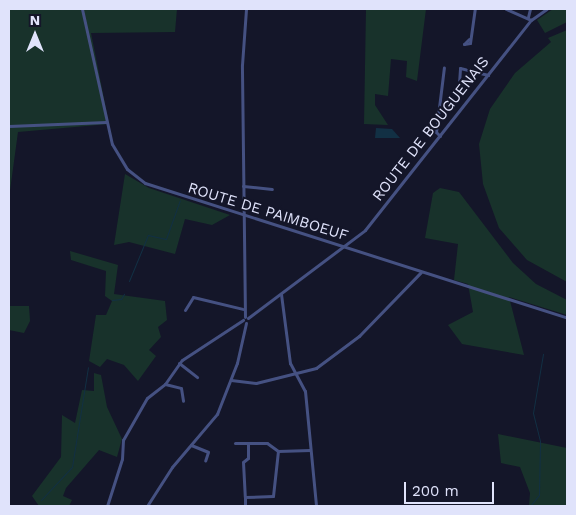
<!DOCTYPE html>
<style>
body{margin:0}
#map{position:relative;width:576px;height:515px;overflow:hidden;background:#141629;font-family:"Work Sans",sans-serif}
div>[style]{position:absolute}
.green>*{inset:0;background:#18322b}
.water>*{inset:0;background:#123044}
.stream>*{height:1px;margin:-0.5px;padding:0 0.5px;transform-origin:0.5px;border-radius:0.5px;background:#123044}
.minor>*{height:3px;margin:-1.5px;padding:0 1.5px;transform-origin:1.5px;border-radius:1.5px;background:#455182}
span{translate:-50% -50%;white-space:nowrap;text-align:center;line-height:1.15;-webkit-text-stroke:4px #141629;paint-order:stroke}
.street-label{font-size:15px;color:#e0e3fb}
.frame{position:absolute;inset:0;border:10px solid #e0e3fb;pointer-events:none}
.north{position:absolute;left:10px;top:10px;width:50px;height:50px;-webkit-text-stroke:4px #141629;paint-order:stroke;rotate:0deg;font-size:14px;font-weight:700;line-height:20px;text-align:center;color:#e0e3fb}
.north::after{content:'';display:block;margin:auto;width:18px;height:22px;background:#e0e3fb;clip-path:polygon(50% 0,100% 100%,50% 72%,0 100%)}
.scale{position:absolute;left:404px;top:482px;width:90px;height:22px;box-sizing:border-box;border:2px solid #e0e3fb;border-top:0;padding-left:6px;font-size:15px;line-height:18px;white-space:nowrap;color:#e0e3fb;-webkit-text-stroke:4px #141629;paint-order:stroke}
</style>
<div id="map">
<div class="green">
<i style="clip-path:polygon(9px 9px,177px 9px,175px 32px,91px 33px,109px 124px,18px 132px,9px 198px)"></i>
<i style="clip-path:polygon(366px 9px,426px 9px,417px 81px,406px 77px,407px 61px,391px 59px,388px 96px,375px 94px,375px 105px,388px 125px,364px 124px)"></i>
<i style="clip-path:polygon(553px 9px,567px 9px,567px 22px,545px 33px,537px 20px)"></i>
<i style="clip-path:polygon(567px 30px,567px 282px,527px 260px,499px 228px,483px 184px,479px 144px,490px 109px,515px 73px,551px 42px,548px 38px)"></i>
<i style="clip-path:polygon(125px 174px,149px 188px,230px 215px,212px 225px,185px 219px,175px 254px,129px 242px,114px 245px)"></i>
<i style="clip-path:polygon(440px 188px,459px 192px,513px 263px,536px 284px,567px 300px,567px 315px,509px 297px,524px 355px,462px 344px,448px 325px,473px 312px,468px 284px,454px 280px,458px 244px,425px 238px,433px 193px)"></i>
<i style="clip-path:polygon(70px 251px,118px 265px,114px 294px,165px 301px,167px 320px,158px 327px,161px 337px,149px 350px,156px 356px,138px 381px,124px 365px,107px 359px,100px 367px,89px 361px,96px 315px,106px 315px,112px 301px,105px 296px,106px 271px,71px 260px)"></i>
<i style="clip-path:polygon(9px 306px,29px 306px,30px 321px,24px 333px,9px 330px)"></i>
<i style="clip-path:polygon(94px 373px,101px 375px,107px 407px,122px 439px,117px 457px,99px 450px,66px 488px,63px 496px,72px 500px,69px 506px,39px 506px,32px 496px,61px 457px,62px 415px,75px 423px,82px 390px,94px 391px)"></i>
<i style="clip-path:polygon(498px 434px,567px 448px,567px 506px,529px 506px,530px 493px,520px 467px,501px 463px)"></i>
</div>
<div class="water">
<i style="clip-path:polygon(376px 128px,392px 129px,400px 138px,375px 138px)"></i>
</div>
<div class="stream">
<i style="left:129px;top:281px;width:50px;rotate:-67.6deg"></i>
<i style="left:148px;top:235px;width:18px;rotate:13deg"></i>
<i style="left:166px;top:239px;width:41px;rotate:-70.3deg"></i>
<i style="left:112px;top:300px;width:9px;rotate:-6deg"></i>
<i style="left:121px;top:299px;width:6px;rotate:-59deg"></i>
<i style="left:41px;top:500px;width:45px;rotate:-46.8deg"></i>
<i style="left:72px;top:467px;width:101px;rotate:-80.9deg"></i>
<i style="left:530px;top:506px;width:14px;rotate:-51deg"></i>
<i style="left:539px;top:495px;width:54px;rotate:-88.9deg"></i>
<i style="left:540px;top:441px;width:29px;rotate:-104deg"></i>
<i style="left:533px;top:413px;width:60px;rotate:-80.4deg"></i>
</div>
<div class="minor">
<i style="left:82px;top:9px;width:138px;rotate:77.5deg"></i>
<i style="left:112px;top:144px;width:29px;rotate:59deg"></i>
<i style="left:127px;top:169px;width:23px;rotate:38deg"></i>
<i style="left:145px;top:183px;width:443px;rotate:17.7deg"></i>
<i style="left:506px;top:9px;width:27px;rotate:24deg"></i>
<i style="left:528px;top:17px;width:8px;rotate:-76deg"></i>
<i style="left:469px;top:39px;width:7px;rotate:135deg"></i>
<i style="left:464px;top:44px;width:6px;rotate:-9deg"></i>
<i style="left:470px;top:43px;width:34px;rotate:-82deg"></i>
<i style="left:459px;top:83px;width:15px;rotate:-86deg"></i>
<i style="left:460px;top:68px;width:29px;rotate:14deg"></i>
<i style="left:9px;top:126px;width:97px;rotate:-2.4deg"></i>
<i style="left:440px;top:136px;width:6px;rotate:-135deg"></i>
<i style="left:436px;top:132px;width:65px;rotate:-83deg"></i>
<i style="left:243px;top:186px;width:29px;rotate:6deg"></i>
<i style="left:281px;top:294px;width:70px;rotate:82.6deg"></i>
<i style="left:290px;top:363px;width:32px;rotate:62deg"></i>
<i style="left:305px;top:391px;width:116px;rotate:84.5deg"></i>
<i style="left:185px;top:310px;width:15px;rotate:-58deg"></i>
<i style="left:193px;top:297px;width:51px;rotate:13.5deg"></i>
<i style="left:245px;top:317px;width:252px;rotate:-90.7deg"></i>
<i style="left:242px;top:65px;width:56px;rotate:-85.9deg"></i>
<i style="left:248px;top:318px;width:146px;rotate:-36.9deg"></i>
<i style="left:365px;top:230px;width:268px;rotate:-51.7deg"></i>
<i style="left:531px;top:20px;width:19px;rotate:-35deg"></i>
<i style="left:179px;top:363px;width:23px;rotate:38deg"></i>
<i style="left:231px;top:380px;width:25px;rotate:7deg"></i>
<i style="left:256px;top:383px;width:62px;rotate:-14deg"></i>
<i style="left:316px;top:368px;width:54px;rotate:-36.7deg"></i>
<i style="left:359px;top:336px;width:89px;rotate:-45.9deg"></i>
<i style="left:165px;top:384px;width:16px;rotate:14deg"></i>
<i style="left:181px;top:388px;width:13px;rotate:81deg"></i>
<i style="left:235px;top:443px;width:32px"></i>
<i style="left:267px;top:443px;width:14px;rotate:36deg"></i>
<i style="left:278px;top:451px;width:32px;rotate:-2deg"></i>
<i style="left:248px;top:443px;width:15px;rotate:90deg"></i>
<i style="left:248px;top:458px;width:6px;rotate:141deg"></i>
<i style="left:243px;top:462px;width:35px;rotate:87deg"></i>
<i style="left:245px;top:497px;width:28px;rotate:-2deg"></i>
<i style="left:273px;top:496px;width:45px;rotate:-83.7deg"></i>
<i style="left:191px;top:445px;width:18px;rotate:22deg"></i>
<i style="left:208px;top:452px;width:9px;rotate:108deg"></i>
<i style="left:245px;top:497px;width:9px;rotate:90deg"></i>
<i style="left:107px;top:506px;width:49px;rotate:-72.3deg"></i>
<i style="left:122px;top:459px;width:19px;rotate:-87deg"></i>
<i style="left:123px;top:440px;width:48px;rotate:-60.3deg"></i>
<i style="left:147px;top:398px;width:23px;rotate:-38deg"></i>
<i style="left:165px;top:384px;width:29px;rotate:-55deg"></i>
<i style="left:182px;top:360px;width:73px;rotate:-33.3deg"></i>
<i style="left:147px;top:506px;width:46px;rotate:-57.3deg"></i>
<i style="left:172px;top:467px;width:70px;rotate:-49.7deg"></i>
<i style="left:217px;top:414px;width:55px;rotate:-68.6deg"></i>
<i style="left:237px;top:363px;width:41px;rotate:-77.3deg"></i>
</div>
<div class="street-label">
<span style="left:431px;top:129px;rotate:-52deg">ROUTE DE BOUGUENAIS</span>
<span style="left:268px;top:212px;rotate:17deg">ROUTE DE PAIMBOEUF</span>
</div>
<div class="frame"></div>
<div class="north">N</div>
<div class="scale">200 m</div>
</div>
